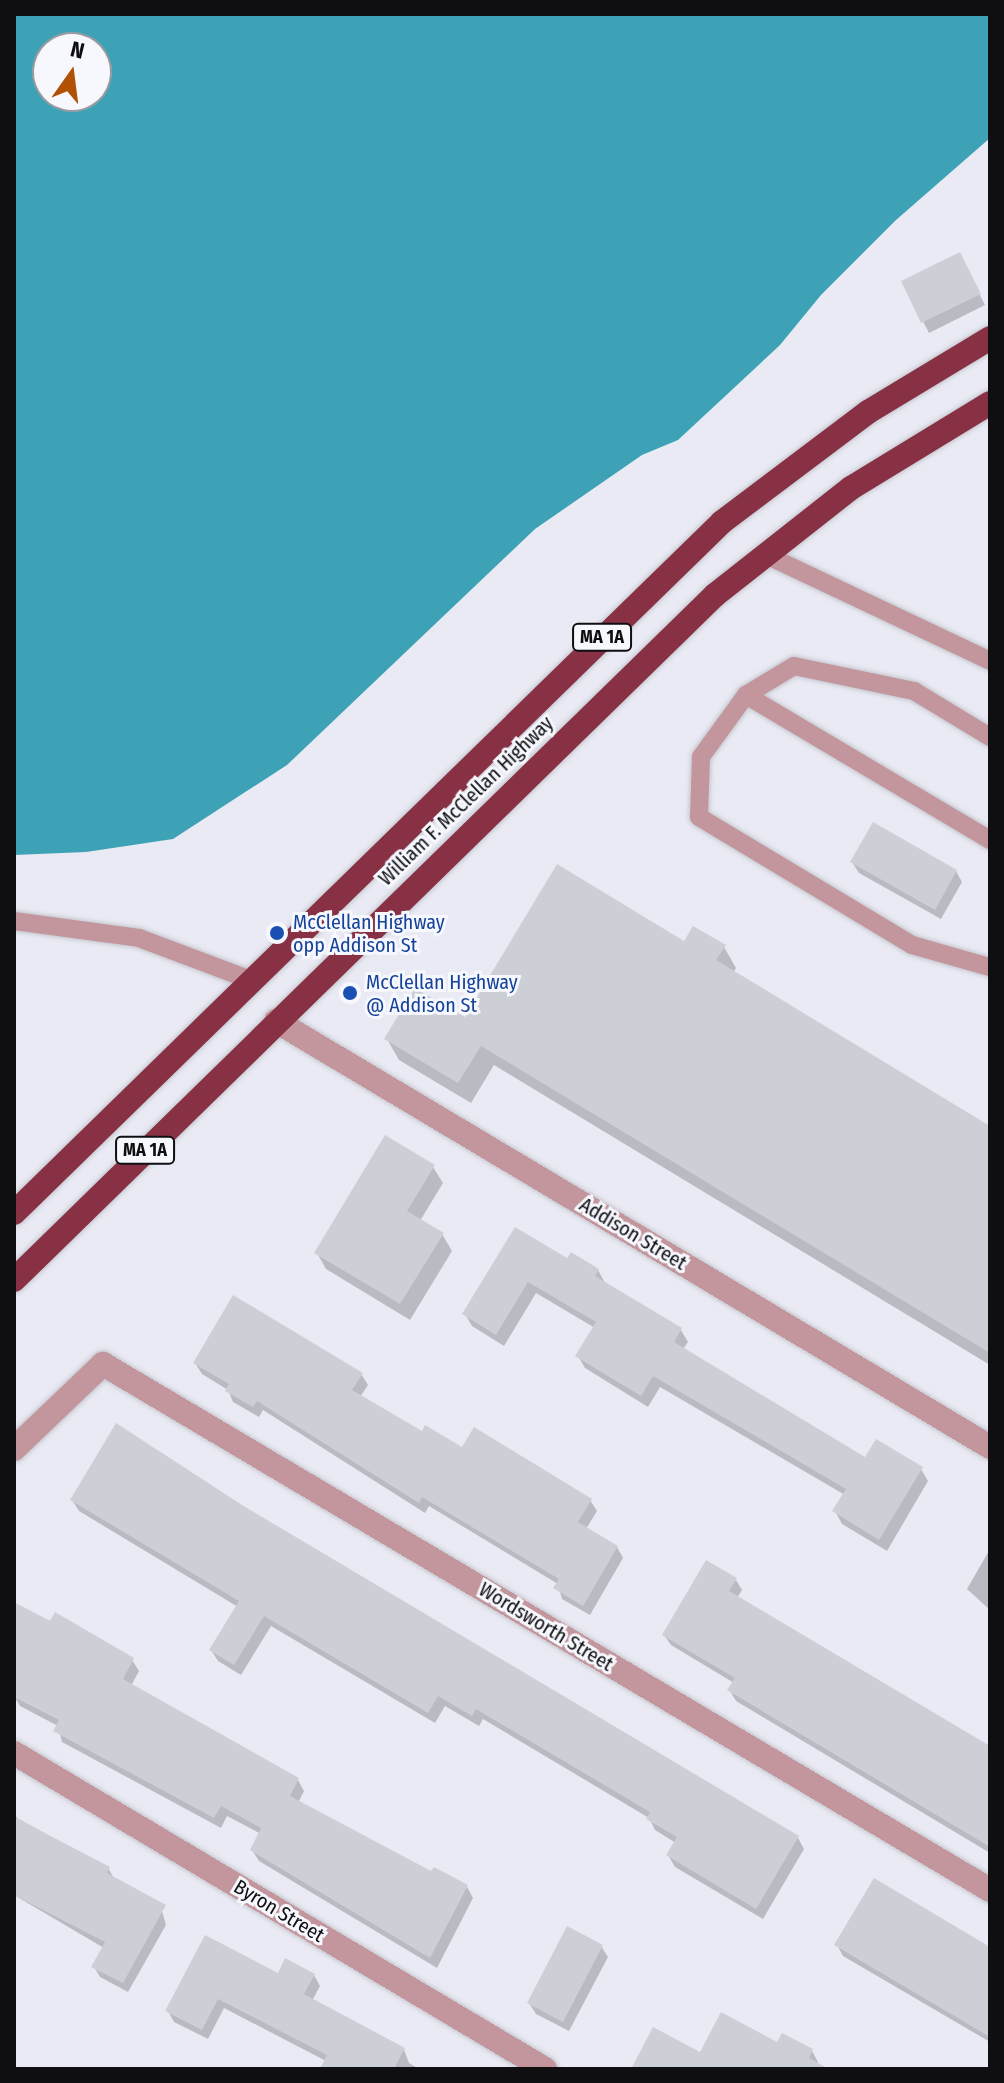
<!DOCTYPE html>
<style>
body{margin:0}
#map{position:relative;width:1004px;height:2083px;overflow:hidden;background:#e9eaf3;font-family:"Fira Sans Condensed",sans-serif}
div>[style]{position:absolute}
.water>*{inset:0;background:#3ea2b7}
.shadow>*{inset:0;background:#0003}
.building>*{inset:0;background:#cdcfd7}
.roads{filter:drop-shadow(0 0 2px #c6c7cf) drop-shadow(0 0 2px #c6c7cf)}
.lane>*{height:18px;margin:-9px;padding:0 9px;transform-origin:9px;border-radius:9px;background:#c2969c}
.street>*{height:24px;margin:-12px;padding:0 12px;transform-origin:12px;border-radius:12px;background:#c2969c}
.highway>*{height:24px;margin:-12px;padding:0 12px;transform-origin:12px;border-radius:12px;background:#883145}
.dots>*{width:22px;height:22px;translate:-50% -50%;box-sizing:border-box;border:4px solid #f6f8fe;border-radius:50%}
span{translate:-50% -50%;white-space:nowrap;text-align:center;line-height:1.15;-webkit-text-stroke:6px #f6f8fe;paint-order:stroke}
.shield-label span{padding:2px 6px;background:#f6f8fe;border:2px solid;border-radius:6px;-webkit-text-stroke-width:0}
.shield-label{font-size:18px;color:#0f0f12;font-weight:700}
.street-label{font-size:20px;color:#0f0f12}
.transit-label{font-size:20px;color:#164399}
.left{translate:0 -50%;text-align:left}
.frame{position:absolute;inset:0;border:16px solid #0f0f12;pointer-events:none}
.north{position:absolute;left:32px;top:32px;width:80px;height:80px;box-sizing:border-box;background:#f6f8fe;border:2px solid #9a9ba0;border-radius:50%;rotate:14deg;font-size:22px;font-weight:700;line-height:32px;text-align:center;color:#0f0f12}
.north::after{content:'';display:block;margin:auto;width:28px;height:36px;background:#b15105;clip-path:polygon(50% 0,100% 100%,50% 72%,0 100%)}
</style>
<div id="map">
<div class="water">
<i style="clip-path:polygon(evenodd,14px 14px,990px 14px,990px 138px,896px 220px,821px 295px,780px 345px,678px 440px,642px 455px,535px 529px,287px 765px,173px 839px,86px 852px,14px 855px,14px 14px,48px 48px,96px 48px,96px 96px,48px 96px,48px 48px)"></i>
</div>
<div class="shadow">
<i style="clip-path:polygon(965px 265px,985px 305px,929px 333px,903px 282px)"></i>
<i style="clip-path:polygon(852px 862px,956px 871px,962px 882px,941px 919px,859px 873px)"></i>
<i style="clip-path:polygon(685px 943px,724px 947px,736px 968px,733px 973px,990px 1129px,990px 1365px,494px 1065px,471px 1103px,399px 1060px,387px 1039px,465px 1020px)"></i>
<i style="clip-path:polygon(433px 1167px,443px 1183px,420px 1221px,442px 1234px,452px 1251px,410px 1320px,326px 1269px,317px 1253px)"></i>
<i style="clip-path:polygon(568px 1261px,598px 1270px,605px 1283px,681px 1330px,688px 1342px,683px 1349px,866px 1459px,921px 1469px,928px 1481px,887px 1551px,842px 1524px,835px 1511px,845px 1495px,660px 1387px,648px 1407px,585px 1368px,578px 1356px,595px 1328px,536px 1293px,504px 1346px,472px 1326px,465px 1314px)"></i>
<i style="clip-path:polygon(195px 1363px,361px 1374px,368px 1385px,360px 1397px,422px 1434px,590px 1500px,597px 1511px,586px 1529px,617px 1547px,623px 1558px,590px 1615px,562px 1599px,558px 1584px,429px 1506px,425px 1513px,263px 1410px,259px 1417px,233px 1402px,228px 1390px,202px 1374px)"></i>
<i style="clip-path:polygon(72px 1500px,241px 1507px,798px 1838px,804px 1849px,763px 1919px,675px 1867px,668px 1855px,676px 1843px,655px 1830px,649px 1818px,483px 1719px,479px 1726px,445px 1706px,435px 1723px,271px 1626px,241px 1675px,218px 1661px,211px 1650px,238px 1607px,79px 1511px)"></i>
<i style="clip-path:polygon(990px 1549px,990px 1610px,967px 1589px)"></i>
<i style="clip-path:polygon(736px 1580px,742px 1590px,737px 1598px,990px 1749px,990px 1853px,736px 1701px,730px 1691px,734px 1683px,671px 1645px,664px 1635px)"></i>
<i style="clip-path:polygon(14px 1604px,132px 1660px,139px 1671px,131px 1686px,298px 1780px,304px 1791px,298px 1803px,432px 1874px,467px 1887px,473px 1898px,437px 1968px,259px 1861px,252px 1850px,261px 1834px,227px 1816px,221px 1828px,62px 1742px,58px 1726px,20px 1706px,14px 1696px)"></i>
<i style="clip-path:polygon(14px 1810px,17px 1818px,108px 1868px,115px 1880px,160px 1904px,166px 1925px,128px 1992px,100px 1977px,94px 1967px,104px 1948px,14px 1895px)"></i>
<i style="clip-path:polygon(837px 1945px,990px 1950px,990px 2042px,843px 1956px)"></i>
<i style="clip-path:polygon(601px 1946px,608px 1957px,569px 2031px,536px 2014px,529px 2003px)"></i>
<i style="clip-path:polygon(314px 1975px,320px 1986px,312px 2001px,404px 2050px,409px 2063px,419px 2069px,322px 2069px,326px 2061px,224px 2008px,208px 2039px,174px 2022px,168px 2011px,278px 1976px)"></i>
<i style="clip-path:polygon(778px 2044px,812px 2051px,818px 2062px,814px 2069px,634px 2069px)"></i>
</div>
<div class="building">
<i style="clip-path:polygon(960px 252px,981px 294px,921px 323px,901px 281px)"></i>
<i style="clip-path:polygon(873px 822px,957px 870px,935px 910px,850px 862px)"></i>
<i style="clip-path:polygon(557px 864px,684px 941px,693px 926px,726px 945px,716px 960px,990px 1126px,990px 1353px,481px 1046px,458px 1083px,384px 1039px,415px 988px,465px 1017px)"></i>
<i style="clip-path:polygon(385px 1135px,435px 1165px,407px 1211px,444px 1233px,400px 1304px,314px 1253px)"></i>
<i style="clip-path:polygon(515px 1227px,567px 1258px,571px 1252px,599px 1269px,595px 1276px,682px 1328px,674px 1342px,865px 1457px,876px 1439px,923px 1467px,879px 1540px,832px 1511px,846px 1489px,653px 1376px,641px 1396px,575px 1356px,596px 1322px,528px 1282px,496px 1335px,462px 1314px)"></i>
<i style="clip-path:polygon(233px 1295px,363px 1373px,352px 1390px,422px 1431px,425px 1425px,462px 1447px,474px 1427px,592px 1499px,578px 1522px,618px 1546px,583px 1606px,553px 1588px,559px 1579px,422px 1497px,419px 1503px,257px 1401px,253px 1407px,225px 1391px,229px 1384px,193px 1363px)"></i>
<i style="clip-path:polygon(116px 1423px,242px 1505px,799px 1836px,756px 1909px,666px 1855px,677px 1837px,646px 1819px,650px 1812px,476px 1709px,472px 1716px,438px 1696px,428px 1713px,264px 1616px,234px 1665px,209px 1650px,239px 1601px,70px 1500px)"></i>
<i style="clip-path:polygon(706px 1560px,737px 1578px,729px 1591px,990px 1746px,990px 1847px,727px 1690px,735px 1678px,662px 1635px)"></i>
<i style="clip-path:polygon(14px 1602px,50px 1621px,55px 1612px,134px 1658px,123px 1679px,299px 1778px,290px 1796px,431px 1871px,434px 1867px,468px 1885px,430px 1958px,250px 1850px,261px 1828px,221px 1806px,214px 1818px,53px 1731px,59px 1720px,14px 1697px)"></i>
<i style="clip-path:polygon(14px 1817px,110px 1867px,107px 1873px,166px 1905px,123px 1983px,91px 1967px,105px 1942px,14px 1895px)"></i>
<i style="clip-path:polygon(874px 1878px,990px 1947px,990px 2037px,834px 1945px)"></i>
<i style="clip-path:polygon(567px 1926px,603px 1945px,563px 2022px,527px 2003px)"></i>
<i style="clip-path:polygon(205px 1935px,278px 1973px,285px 1958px,315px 1974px,304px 1994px,405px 2048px,394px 2069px,320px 2069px,327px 2055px,218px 1999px,202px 2030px,165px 2011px)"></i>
<i style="clip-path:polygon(721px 2012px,777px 2042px,782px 2033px,813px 2049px,809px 2058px,829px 2069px,631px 2069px,653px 2027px,700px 2052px)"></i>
</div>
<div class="roads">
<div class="lane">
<i style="left:764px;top:554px;width:250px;rotate:25.3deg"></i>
<i style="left:746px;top:695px;width:56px;rotate:-31.1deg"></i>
<i style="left:794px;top:666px;width:123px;rotate:11.8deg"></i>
<i style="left:914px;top:691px;width:89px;rotate:31.2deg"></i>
<i style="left:990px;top:840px;width:284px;rotate:-149.3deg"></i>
<i style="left:746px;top:695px;width:77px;rotate:126deg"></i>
<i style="left:701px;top:757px;width:60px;rotate:91.9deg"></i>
<i style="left:699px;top:817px;width:249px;rotate:31deg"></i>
<i style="left:912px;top:945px;width:81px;rotate:15.8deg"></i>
<i style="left:14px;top:921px;width:126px;rotate:7.7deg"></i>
<i style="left:139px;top:938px;width:120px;rotate:20.6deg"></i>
</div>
<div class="street">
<i style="left:276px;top:1021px;width:831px;rotate:30.82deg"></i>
<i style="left:14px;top:1449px;width:123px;rotate:-43.7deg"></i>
<i style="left:103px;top:1364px;width:1031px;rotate:30.67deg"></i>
<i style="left:14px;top:1753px;width:618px;rotate:30.76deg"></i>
</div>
<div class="highway">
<i style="left:14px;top:1213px;width:989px;rotate:-44.3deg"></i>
<i style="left:722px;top:522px;width:183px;rotate:-37deg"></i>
<i style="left:868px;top:412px;width:143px;rotate:-31.2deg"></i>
<i style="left:14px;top:1280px;width:980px;rotate:-44.34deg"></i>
<i style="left:715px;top:595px;width:173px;rotate:-38.2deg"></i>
<i style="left:851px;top:488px;width:163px;rotate:-31.4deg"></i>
</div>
</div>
<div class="dots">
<i style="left:277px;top:933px;background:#1a4fb4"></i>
<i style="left:350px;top:993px;background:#1a4fb4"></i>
</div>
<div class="shield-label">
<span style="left:602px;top:637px">MA 1A</span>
<span style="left:145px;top:1150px">MA 1A</span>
</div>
<div class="street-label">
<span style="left:466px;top:801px;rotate:-44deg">William F. McClellan Highway</span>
<span style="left:633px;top:1234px;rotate:31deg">Addison Street</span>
<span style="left:546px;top:1627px;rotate:31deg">Wordsworth Street</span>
<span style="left:279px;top:1911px;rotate:31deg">Byron Street</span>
</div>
<div class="transit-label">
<span class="left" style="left:293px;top:934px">McClellan Highway<br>opp Addison St</span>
<span class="left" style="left:366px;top:994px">McClellan Highway<br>@ Addison St</span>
</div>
<div class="frame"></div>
<div class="north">N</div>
</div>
